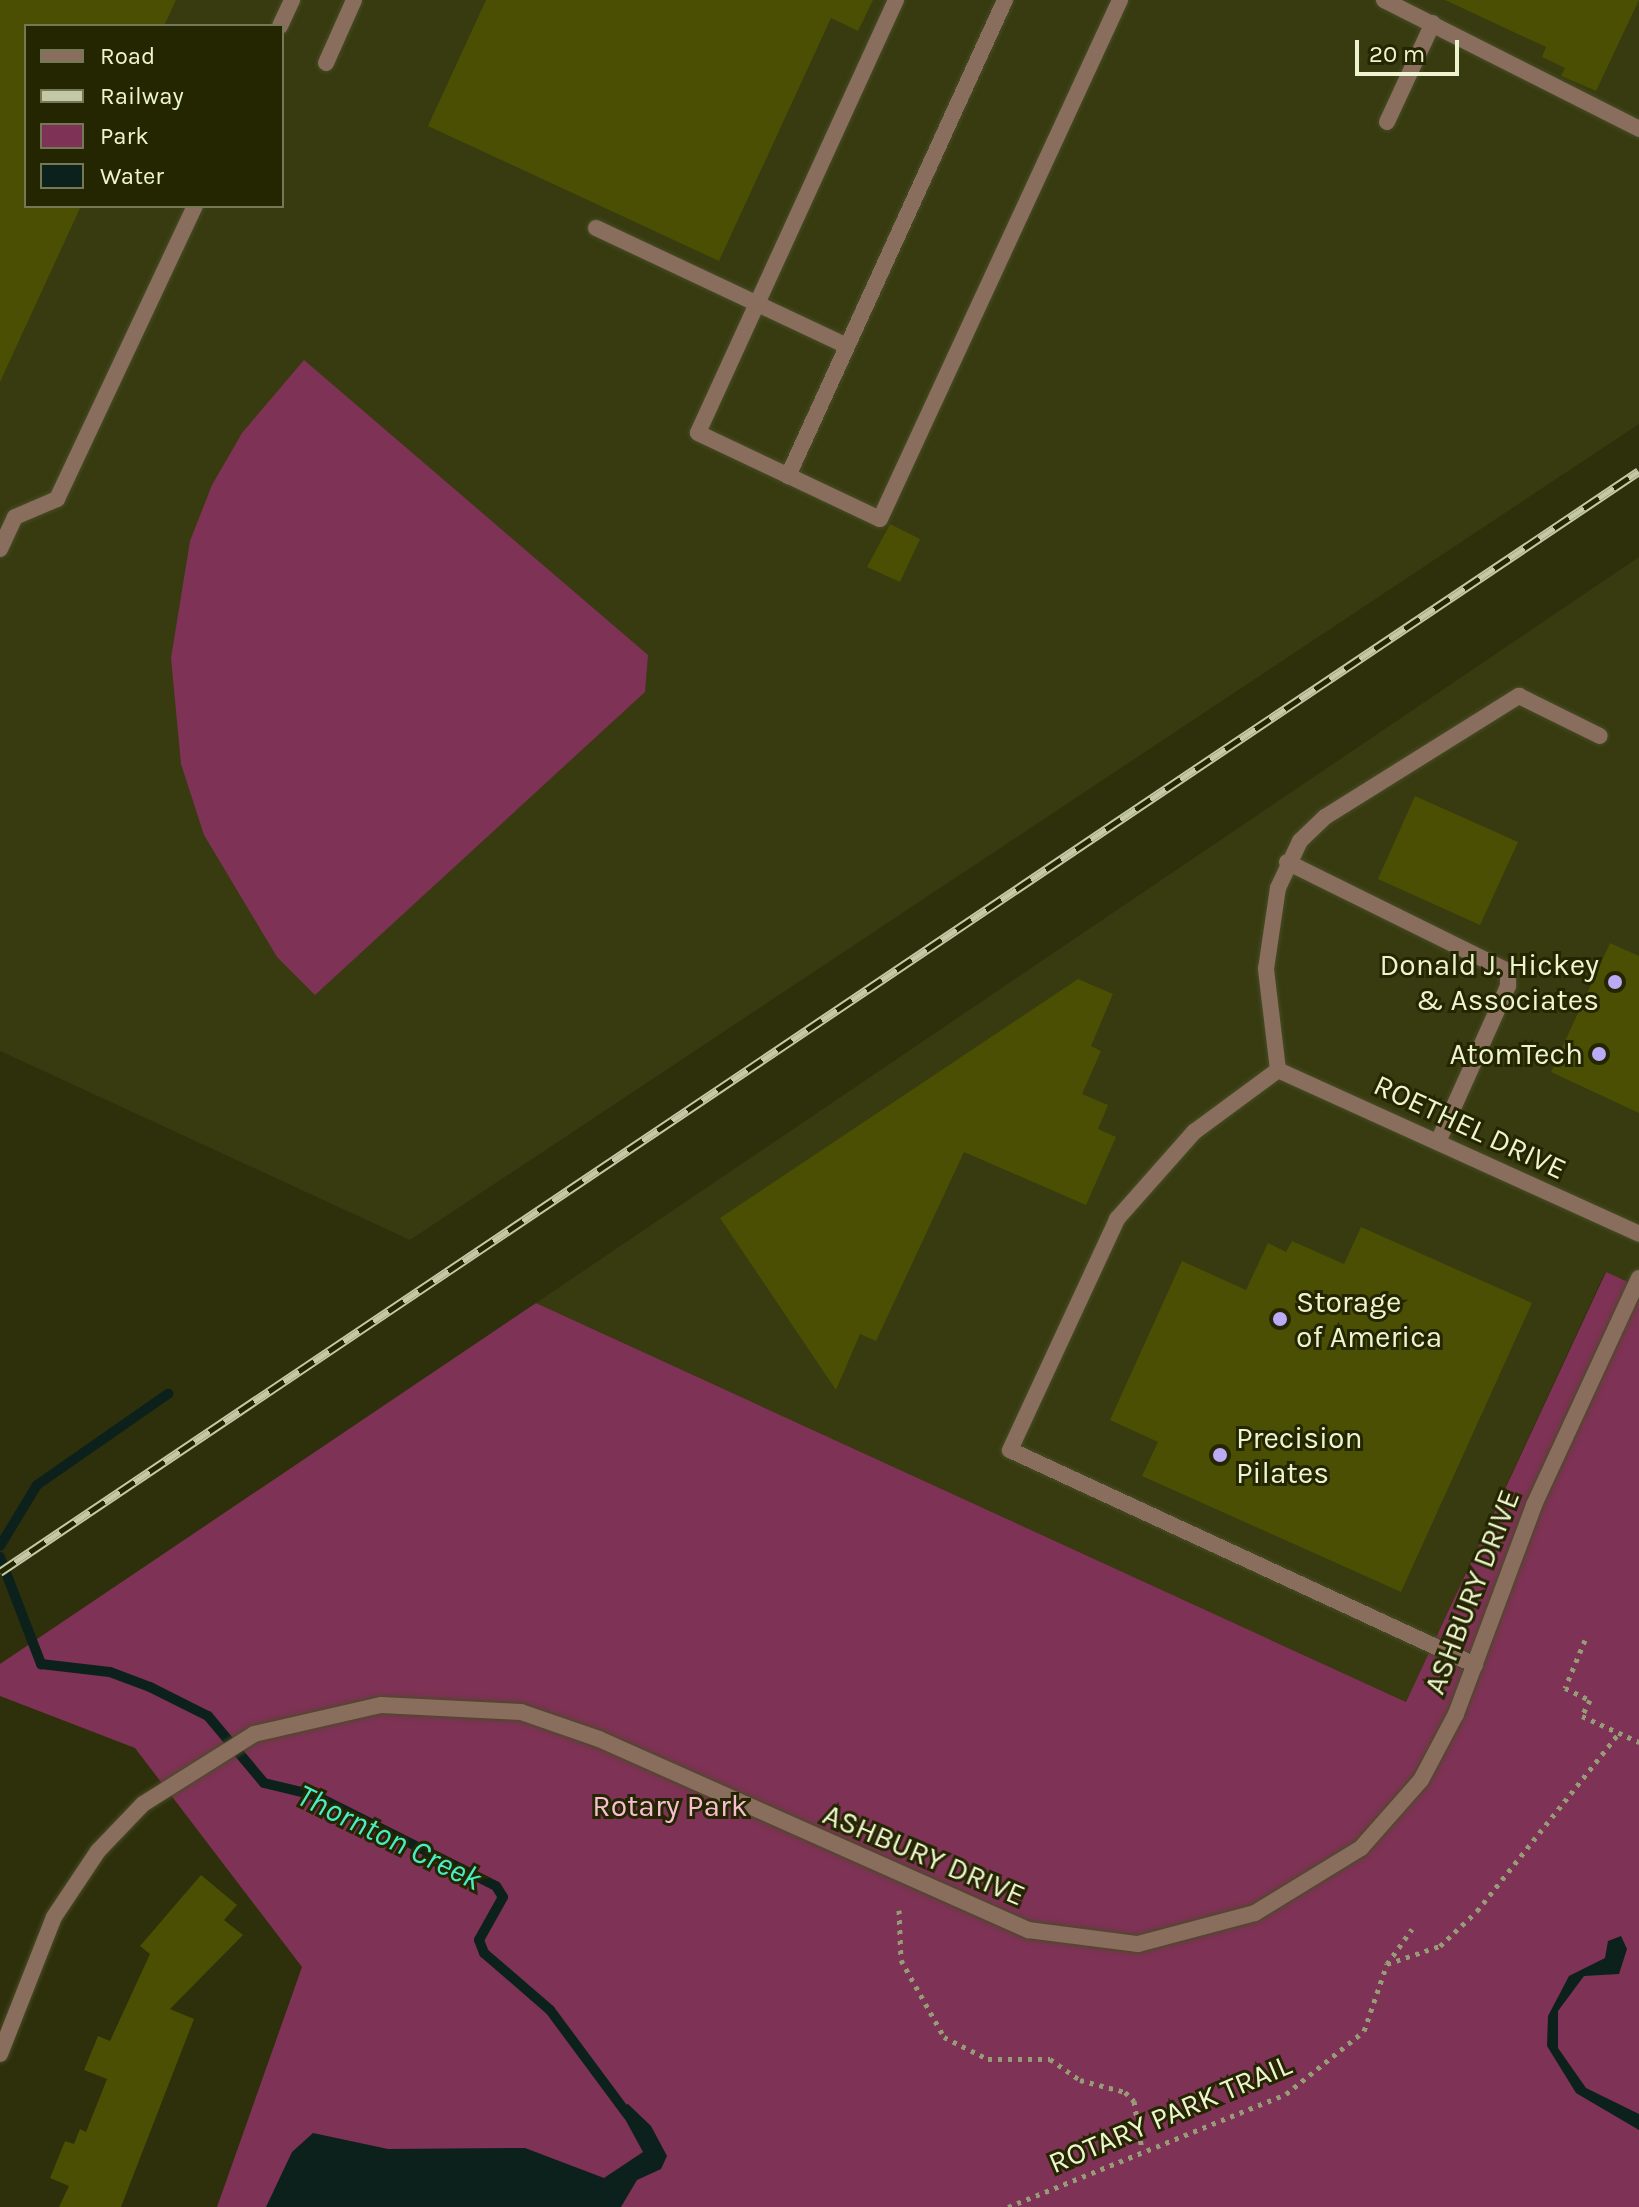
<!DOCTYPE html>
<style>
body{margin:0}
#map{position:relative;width:1639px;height:2207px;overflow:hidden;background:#2d300a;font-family:Karla,sans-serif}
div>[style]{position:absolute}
.built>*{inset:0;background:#373b0f}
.green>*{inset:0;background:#7e3255}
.water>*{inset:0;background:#0c211c}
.stream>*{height:10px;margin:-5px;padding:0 5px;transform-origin:5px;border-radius:5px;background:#0c211c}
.building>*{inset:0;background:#4a4f03}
.path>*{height:5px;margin-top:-2.5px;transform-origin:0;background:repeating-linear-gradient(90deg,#979b76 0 4px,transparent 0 10px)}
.roads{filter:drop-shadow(0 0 2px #484b26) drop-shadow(0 0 2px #484b26)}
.lane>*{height:16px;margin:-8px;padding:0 8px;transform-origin:8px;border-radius:8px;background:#896e5d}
.street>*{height:16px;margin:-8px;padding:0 8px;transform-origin:8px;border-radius:8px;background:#896e5d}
.rail>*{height:9px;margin-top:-4.5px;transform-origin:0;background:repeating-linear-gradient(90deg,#232601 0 18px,#c4c8a4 0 36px);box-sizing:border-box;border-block:2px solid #c4c8a4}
.dots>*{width:22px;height:22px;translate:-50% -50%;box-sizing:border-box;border:4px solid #232601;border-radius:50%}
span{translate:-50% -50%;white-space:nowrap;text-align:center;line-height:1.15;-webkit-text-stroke:6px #232601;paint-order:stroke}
.poi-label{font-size:30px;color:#eff4d0}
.right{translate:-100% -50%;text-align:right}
.left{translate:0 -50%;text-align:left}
.street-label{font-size:30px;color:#eff4d0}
.park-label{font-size:30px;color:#f8bdd3}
.water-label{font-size:32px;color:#48edc8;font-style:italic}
.legend{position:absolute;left:24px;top:24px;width:260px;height:184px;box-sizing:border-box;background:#232601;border:2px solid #757854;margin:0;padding:10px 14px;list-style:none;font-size:24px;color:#eff4d0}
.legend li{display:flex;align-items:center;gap:16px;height:40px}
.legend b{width:40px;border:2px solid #757854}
.scale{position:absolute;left:1355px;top:40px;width:104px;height:36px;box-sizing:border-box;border:4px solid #eff4d0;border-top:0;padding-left:10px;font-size:24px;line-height:28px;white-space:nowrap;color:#eff4d0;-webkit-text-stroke:6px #232601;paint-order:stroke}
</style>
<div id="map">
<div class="built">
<i style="clip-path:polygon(evenodd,0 0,1639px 0,1639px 424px,410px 1240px,0 1051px,0 0,26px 26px,282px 26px,282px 206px,26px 206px,26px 26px)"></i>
<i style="clip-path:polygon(1639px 557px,1639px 1287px,1605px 1272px,1406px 1702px,536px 1303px)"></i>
</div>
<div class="green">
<i style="clip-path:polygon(304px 360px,648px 655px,645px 692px,315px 995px,277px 957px,204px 835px,181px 764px,171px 658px,190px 541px,212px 485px,242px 433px)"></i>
<i style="clip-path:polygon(1606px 1272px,1639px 1287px,1639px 2207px,217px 2207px,302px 1967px,135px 1748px,0 1696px,0 1664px,536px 1303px,1406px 1702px)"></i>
</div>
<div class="water">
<i style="clip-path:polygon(1621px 1936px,1627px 1949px,1619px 1974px,1584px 1976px,1558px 2011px,1558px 2048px,1586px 2088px,1639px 2114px,1639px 2130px,1576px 2093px,1547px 2046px,1548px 2016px,1569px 1976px,1605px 1958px,1608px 1941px)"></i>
<i style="clip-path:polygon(628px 2104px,651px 2126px,667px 2156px,661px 2169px,637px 2180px,621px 2207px,266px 2207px,292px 2152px,313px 2133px,388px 2149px,525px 2148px,604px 2178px,643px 2152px,619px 2108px)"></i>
</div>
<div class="stream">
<i style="left:0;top:1546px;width:71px;rotate:-58.8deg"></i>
<i style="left:37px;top:1485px;width:160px;rotate:-34.8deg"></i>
<i style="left:0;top:1557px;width:115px;rotate:69deg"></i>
<i style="left:41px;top:1664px;width:69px;rotate:6.6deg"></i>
<i style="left:110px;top:1672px;width:43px;rotate:20.6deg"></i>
<i style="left:150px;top:1687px;width:65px;rotate:26.6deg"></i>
<i style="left:208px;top:1716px;width:87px;rotate:50.1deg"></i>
<i style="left:264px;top:1783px;width:51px;rotate:13.5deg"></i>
<i style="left:314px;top:1795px;width:203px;rotate:26.6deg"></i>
<i style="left:496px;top:1886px;width:13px;rotate:58deg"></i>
<i style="left:503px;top:1897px;width:49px;rotate:119.2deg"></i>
<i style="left:479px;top:1940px;width:14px;rotate:69deg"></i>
<i style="left:484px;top:1953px;width:87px;rotate:40.8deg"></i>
<i style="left:550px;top:2010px;width:131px;rotate:53.4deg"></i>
</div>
<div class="building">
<i style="clip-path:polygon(0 0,176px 0,164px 26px,26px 26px,26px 206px,81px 206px,0 382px)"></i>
<i style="clip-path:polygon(486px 0,873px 0,858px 31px,831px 18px,719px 261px,428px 126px)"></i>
<i style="clip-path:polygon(1445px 0,1639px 0,1596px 91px,1561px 76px,1565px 68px,1542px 57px,1546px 47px)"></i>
<i style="clip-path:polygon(890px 524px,920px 539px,900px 582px,867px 567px)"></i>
<i style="clip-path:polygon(1415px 796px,1518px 842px,1480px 925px,1378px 879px)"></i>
<i style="clip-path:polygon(1610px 943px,1639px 956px,1639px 1113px,1551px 1072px)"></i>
<i style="clip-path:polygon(1078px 979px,1113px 994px,1091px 1046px,1101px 1051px,1082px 1094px,1108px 1105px,1098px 1129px,1116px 1137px,1086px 1205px,964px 1152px,876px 1341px,860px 1334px,836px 1390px,720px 1218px)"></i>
<i style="clip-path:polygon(1361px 1227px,1532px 1303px,1401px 1592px,1142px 1476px,1158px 1442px,1110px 1420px,1182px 1261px,1246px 1290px,1268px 1243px,1286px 1252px,1292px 1241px,1344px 1264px)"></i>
<i style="clip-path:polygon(201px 1875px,237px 1905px,224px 1920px,243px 1935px,170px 2009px,194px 2019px,121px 2207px,59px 2207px,69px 2186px,50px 2178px,65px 2141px,74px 2144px,80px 2129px,86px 2132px,107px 2079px,84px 2070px,98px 2036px,110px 2041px,150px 1954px,140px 1946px)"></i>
</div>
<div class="path">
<i style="left:1585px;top:1640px;width:52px;rotate:112.6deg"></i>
<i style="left:1565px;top:1688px;width:28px;rotate:26deg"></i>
<i style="left:1590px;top:1700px;width:18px;rotate:117deg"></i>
<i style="left:1582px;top:1716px;width:63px;rotate:24.5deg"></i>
<i style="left:899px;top:1910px;width:50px;rotate:87.7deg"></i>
<i style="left:901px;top:1960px;width:88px;rotate:60.8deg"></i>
<i style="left:944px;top:2037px;width:49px;rotate:26.6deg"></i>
<i style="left:988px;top:2059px;width:62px"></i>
<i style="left:1050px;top:2059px;width:37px;rotate:35deg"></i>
<i style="left:1080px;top:2080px;width:47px;rotate:14.9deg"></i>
<i style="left:1125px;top:2092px;width:13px;rotate:45deg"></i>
<i style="left:1134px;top:2101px;width:50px;rotate:80.7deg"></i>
<i style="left:1387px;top:1964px;width:56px;rotate:-18.8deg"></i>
<i style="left:1440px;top:1946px;width:51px;rotate:-43.4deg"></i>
<i style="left:1477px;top:1911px;width:228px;rotate:-51.4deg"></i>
<i style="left:1008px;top:2207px;width:300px;rotate:-22.1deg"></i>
<i style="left:1286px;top:2094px;width:100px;rotate:-38.9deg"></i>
<i style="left:1364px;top:2031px;width:71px;rotate:-71.1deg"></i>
<i style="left:1387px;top:1964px;width:43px;rotate:-54.5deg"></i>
</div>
<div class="roads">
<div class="lane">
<i style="left:896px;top:0;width:476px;rotate:114.6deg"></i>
<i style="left:698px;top:433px;width:201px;rotate:25.3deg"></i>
<i style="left:880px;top:519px;width:572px;rotate:-65.18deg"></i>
<i style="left:1384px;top:0;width:286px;rotate:26.8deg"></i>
<i style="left:280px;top:26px;width:29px;rotate:-65deg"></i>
<i style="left:326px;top:63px;width:69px;rotate:-66deg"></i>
<i style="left:1387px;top:122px;width:109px;rotate:-65.1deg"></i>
<i style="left:596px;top:228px;width:277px;rotate:25.2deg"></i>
<i style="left:788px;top:476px;width:523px;rotate:-65.49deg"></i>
<i style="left:0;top:549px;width:35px;rotate:-65deg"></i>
<i style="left:15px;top:517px;width:46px;rotate:-23.2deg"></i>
<i style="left:57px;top:499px;width:324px;rotate:-64.8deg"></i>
<i style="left:1287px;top:862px;width:246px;rotate:26.3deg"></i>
<i style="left:1508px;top:971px;width:15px;rotate:90deg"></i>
<i style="left:1508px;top:986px;width:171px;rotate:114.2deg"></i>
<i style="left:1475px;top:1665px;width:512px;rotate:-155.19deg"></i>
<i style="left:1010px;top:1450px;width:255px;rotate:-65.1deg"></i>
<i style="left:1117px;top:1219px;width:116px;rotate:-48.5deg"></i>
<i style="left:1194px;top:1132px;width:104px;rotate:-36.4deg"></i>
<i style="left:1278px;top:1070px;width:102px;rotate:-96.8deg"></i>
<i style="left:1266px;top:969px;width:82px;rotate:-81.6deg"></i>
<i style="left:1278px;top:888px;width:52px;rotate:-64.9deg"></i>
<i style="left:1300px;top:841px;width:35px;rotate:-44deg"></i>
<i style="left:1325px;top:817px;width:229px;rotate:-32deg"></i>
<i style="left:1519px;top:696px;width:90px;rotate:26.3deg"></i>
</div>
<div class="street">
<i style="left:1278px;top:1070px;width:397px;rotate:24.4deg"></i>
<i style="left:0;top:2054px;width:147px;rotate:-68.5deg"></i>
<i style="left:54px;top:1917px;width:79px;rotate:-56.3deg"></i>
<i style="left:98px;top:1851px;width:65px;rotate:-46.2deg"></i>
<i style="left:143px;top:1804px;width:131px;rotate:-32.2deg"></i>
<i style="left:254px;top:1734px;width:130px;rotate:-12.9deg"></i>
<i style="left:381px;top:1705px;width:140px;rotate:2.9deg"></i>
<i style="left:521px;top:1712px;width:83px;rotate:19.1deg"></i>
<i style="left:599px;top:1739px;width:470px;rotate:24deg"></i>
<i style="left:1028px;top:1930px;width:111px;rotate:7.3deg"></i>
<i style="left:1138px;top:1944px;width:121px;rotate:-14.8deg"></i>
<i style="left:1255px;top:1913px;width:124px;rotate:-31.5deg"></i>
<i style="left:1361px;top:1848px;width:91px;rotate:-48.6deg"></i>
<i style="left:1421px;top:1780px;width:75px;rotate:-62.1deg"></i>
<i style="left:1456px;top:1714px;width:223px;rotate:-69.5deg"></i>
<i style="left:1534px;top:1505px;width:250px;rotate:-65.2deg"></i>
</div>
</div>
<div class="rail">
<i style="left:0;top:1572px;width:1974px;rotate:-33.89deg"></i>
</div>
<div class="dots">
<i style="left:1615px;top:982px;background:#bbaaf6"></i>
<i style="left:1599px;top:1054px;background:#bbaaf6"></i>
<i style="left:1280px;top:1319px;background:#bbaaf6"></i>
<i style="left:1220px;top:1455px;background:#bbaaf6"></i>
</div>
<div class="poi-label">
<span class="right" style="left:1599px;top:982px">Donald J. Hickey<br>&amp; Associates</span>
<span class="right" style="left:1583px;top:1054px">AtomTech</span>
<span class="left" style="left:1296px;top:1319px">Storage<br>of America</span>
<span class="left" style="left:1236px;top:1455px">Precision<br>Pilates</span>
</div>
<div class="street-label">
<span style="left:1470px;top:1127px;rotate:25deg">ROETHEL DRIVE</span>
<span style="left:1472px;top:1592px;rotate:-69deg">ASHBURY DRIVE</span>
<span style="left:924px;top:1855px;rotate:23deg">ASHBURY DRIVE</span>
<span style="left:1170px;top:2114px;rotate:-23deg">ROTARY PARK TRAIL</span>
</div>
<div class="park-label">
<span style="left:670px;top:1806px">Rotary Park</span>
</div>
<div class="water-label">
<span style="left:389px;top:1838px;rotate:26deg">Thornton Creek</span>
</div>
<ul class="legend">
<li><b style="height:10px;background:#896e5d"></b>Road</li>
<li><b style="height:10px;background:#c4c8a4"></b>Railway</li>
<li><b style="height:22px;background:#7e3255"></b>Park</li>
<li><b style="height:22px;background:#0c211c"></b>Water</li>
</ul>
<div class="scale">20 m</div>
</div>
